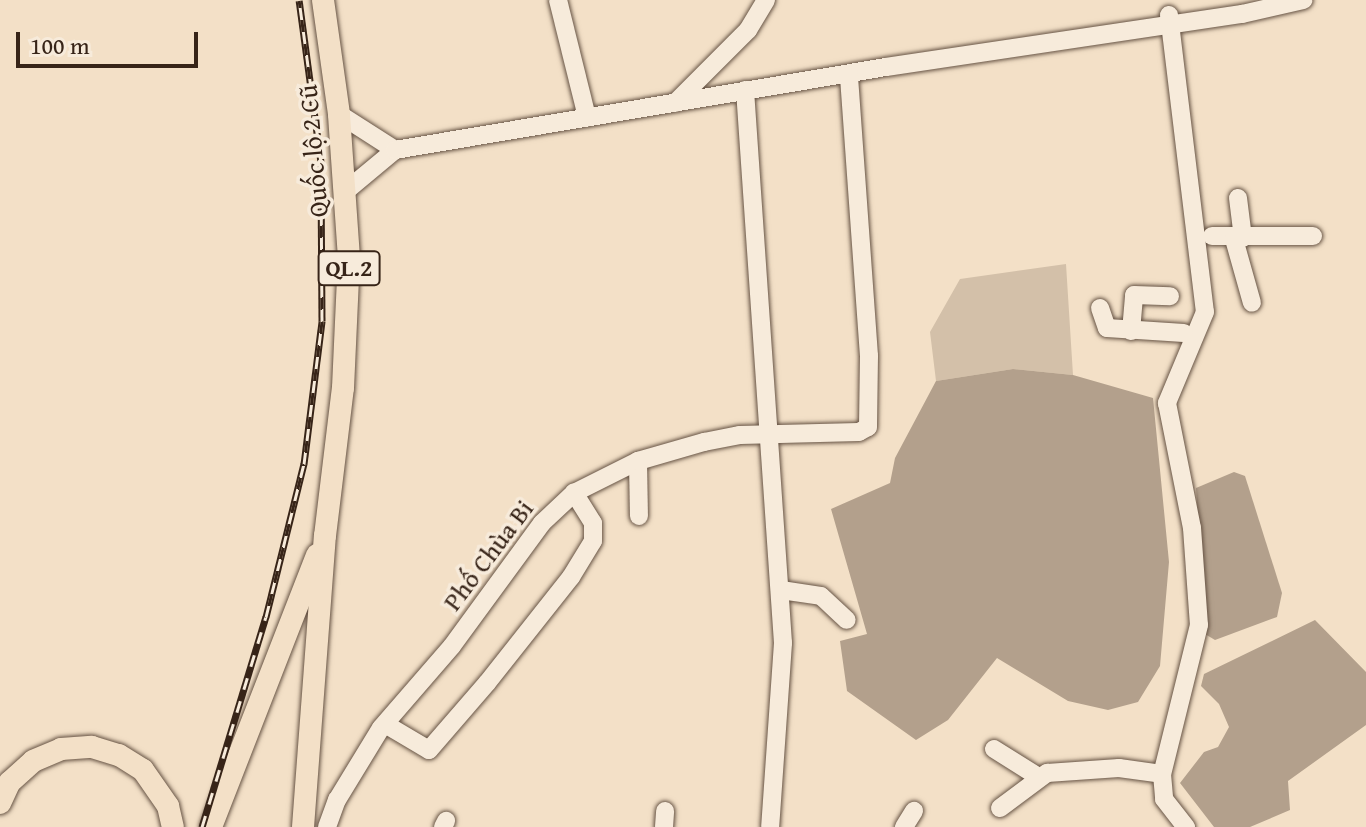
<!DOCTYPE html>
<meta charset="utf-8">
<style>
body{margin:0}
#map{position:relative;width:1366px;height:827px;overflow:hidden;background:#f3e0c7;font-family:"Gentium Book Plus",serif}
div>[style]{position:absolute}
.green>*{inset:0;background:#d3c0a9}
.water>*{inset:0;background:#b3a08c}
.roads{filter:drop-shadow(0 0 2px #665344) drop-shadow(0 0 2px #665344)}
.minor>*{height:18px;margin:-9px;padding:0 9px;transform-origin:9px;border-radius:9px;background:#f7ebdb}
.major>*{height:22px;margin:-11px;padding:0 11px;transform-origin:11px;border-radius:11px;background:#f3e0c7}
.rail>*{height:7px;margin-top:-3.5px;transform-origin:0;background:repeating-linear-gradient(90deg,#f7ebdb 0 12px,#372418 0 24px);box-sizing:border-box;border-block:2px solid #372418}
span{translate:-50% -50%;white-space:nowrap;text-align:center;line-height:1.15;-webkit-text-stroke:7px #f7ebdb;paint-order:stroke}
.shield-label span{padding:2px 6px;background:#f7ebdb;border:2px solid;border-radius:6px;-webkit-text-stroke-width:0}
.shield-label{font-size:24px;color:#372418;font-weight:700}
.street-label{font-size:26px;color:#372418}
.scale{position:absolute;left:16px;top:32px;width:182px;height:36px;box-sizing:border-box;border:4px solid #372418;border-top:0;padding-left:10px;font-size:24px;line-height:28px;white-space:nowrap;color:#372418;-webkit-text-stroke:6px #f7ebdb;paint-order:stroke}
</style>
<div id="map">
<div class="green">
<i style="clip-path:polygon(1066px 264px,1073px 375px,1013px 369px,936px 381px,930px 332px,960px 279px)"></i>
</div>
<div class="water">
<i style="clip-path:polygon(1013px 369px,1073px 375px,1153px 398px,1169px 562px,1160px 666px,1138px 702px,1108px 710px,1068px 701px,997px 658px,948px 720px,916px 740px,847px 691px,840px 641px,867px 634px,831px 509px,890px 483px,895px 458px,936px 381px)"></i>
<i style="clip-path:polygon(1234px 472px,1245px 476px,1282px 593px,1277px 617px,1215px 640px,1205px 634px,1196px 488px)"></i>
<i style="clip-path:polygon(1315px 620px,1366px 672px,1366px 725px,1288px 781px,1290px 810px,1250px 827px,1214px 827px,1180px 783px,1204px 752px,1218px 747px,1229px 727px,1219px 704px,1201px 686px,1204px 674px)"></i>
</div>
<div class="roads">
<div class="minor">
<i style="left:558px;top:0;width:121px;rotate:76.1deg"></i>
<i style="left:1169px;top:15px;width:299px;rotate:83.1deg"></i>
<i style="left:1205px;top:312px;width:99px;rotate:112.7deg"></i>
<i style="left:1167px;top:403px;width:127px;rotate:78.7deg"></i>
<i style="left:1192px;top:528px;width:97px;rotate:85.9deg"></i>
<i style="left:1199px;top:625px;width:154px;rotate:103.9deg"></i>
<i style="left:1162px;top:774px;width:25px;rotate:85deg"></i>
<i style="left:1164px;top:799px;width:36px;rotate:52deg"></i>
<i style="left:745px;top:90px;width:554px;rotate:86.07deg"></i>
<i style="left:783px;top:643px;width:184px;rotate:94deg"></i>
<i style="left:675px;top:103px;width:103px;rotate:-45deg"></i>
<i style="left:748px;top:30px;width:35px;rotate:-59deg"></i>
<i style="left:339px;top:114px;width:67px;rotate:32.7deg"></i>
<i style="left:347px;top:190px;width:62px;rotate:-39.8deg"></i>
<i style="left:395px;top:150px;width:498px;rotate:-9.6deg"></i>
<i style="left:886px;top:67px;width:360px;rotate:-8.5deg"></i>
<i style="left:1242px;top:14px;width:63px;rotate:-12.9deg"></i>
<i style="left:1238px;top:198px;width:40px;rotate:82.9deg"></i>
<i style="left:1212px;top:236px;width:101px"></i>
<i style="left:1234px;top:239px;width:66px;rotate:74.3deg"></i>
<i style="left:1100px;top:308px;width:21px;rotate:71deg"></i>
<i style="left:1107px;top:328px;width:77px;rotate:3.7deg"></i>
<i style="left:1131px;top:331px;width:36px;rotate:-85deg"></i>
<i style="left:1134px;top:295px;width:36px;rotate:2deg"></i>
<i style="left:638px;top:461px;width:55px;rotate:89deg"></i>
<i style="left:781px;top:590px;width:40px;rotate:8.5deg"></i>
<i style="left:821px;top:596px;width:35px;rotate:43deg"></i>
<i style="left:385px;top:724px;width:51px;rotate:30.6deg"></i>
<i style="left:429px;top:750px;width:89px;rotate:-49.1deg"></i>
<i style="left:487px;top:683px;width:135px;rotate:-51.6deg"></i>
<i style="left:571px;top:577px;width:42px;rotate:-58.6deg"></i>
<i style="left:593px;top:541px;width:18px;rotate:-90deg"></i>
<i style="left:593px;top:523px;width:36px;rotate:-122deg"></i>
<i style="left:994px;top:749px;width:51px;rotate:32.1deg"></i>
<i style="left:1000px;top:808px;width:59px;rotate:-36.7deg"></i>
<i style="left:1047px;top:773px;width:72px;rotate:-4deg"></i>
<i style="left:1119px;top:768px;width:43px;rotate:7.9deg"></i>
<i style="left:327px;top:827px;width:29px;rotate:-70deg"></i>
<i style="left:337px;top:800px;width:84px;rotate:-58.6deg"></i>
<i style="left:381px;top:728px;width:108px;rotate:-49.1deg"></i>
<i style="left:452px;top:646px;width:152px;rotate:-53.8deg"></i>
<i style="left:542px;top:523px;width:44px;rotate:-43.2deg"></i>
<i style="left:574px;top:493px;width:72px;rotate:-26.6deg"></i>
<i style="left:638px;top:461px;width:69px;rotate:-16.1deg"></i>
<i style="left:704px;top:442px;width:37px;rotate:-11deg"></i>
<i style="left:740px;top:435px;width:119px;rotate:-1.4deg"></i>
<i style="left:859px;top:432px;width:10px;rotate:-29deg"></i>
<i style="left:868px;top:427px;width:71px;rotate:-89.2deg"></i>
<i style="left:869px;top:356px;width:283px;rotate:-94.1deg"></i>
<i style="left:443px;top:827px;width:7px;rotate:-63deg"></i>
<i style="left:664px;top:827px;width:16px;rotate:-86deg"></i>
<i style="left:904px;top:827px;width:19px;rotate:-58deg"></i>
</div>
<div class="major">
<i style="left:0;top:803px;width:23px;rotate:-65deg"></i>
<i style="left:10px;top:782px;width:31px;rotate:-42deg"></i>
<i style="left:33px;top:761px;width:30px;rotate:-23deg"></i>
<i style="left:61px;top:749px;width:31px;rotate:-4deg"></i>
<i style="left:92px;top:747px;width:28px;rotate:17deg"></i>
<i style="left:119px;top:755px;width:28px;rotate:32deg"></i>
<i style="left:143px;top:770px;width:44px;rotate:55.2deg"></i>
<i style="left:168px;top:806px;width:22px;rotate:77deg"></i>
<i style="left:211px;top:827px;width:292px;rotate:-68.7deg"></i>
<i style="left:303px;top:827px;width:292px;rotate:-85.7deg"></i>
<i style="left:325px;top:536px;width:149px;rotate:-83.1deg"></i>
<i style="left:343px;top:388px;width:130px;rotate:-87.4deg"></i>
<i style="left:349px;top:258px;width:144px;rotate:-94deg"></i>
<i style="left:339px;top:114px;width:115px;rotate:-98deg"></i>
</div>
</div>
<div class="rail">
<i style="left:202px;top:827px;width:220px;rotate:-73.1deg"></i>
<i style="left:266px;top:617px;width:158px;rotate:-76.1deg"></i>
<i style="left:304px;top:464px;width:144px;rotate:-82.8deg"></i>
<i style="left:322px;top:321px;width:159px;rotate:-90.4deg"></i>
<i style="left:321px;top:162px;width:163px;rotate:-97.7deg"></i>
</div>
<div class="shield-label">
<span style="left:349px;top:268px">QL.2</span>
</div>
<div class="street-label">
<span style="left:313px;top:151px;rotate:-95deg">Quốc lộ 2 Cũ</span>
<span style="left:488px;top:555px;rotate:-53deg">Phố Chùa Bi</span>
</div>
<div class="scale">100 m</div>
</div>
